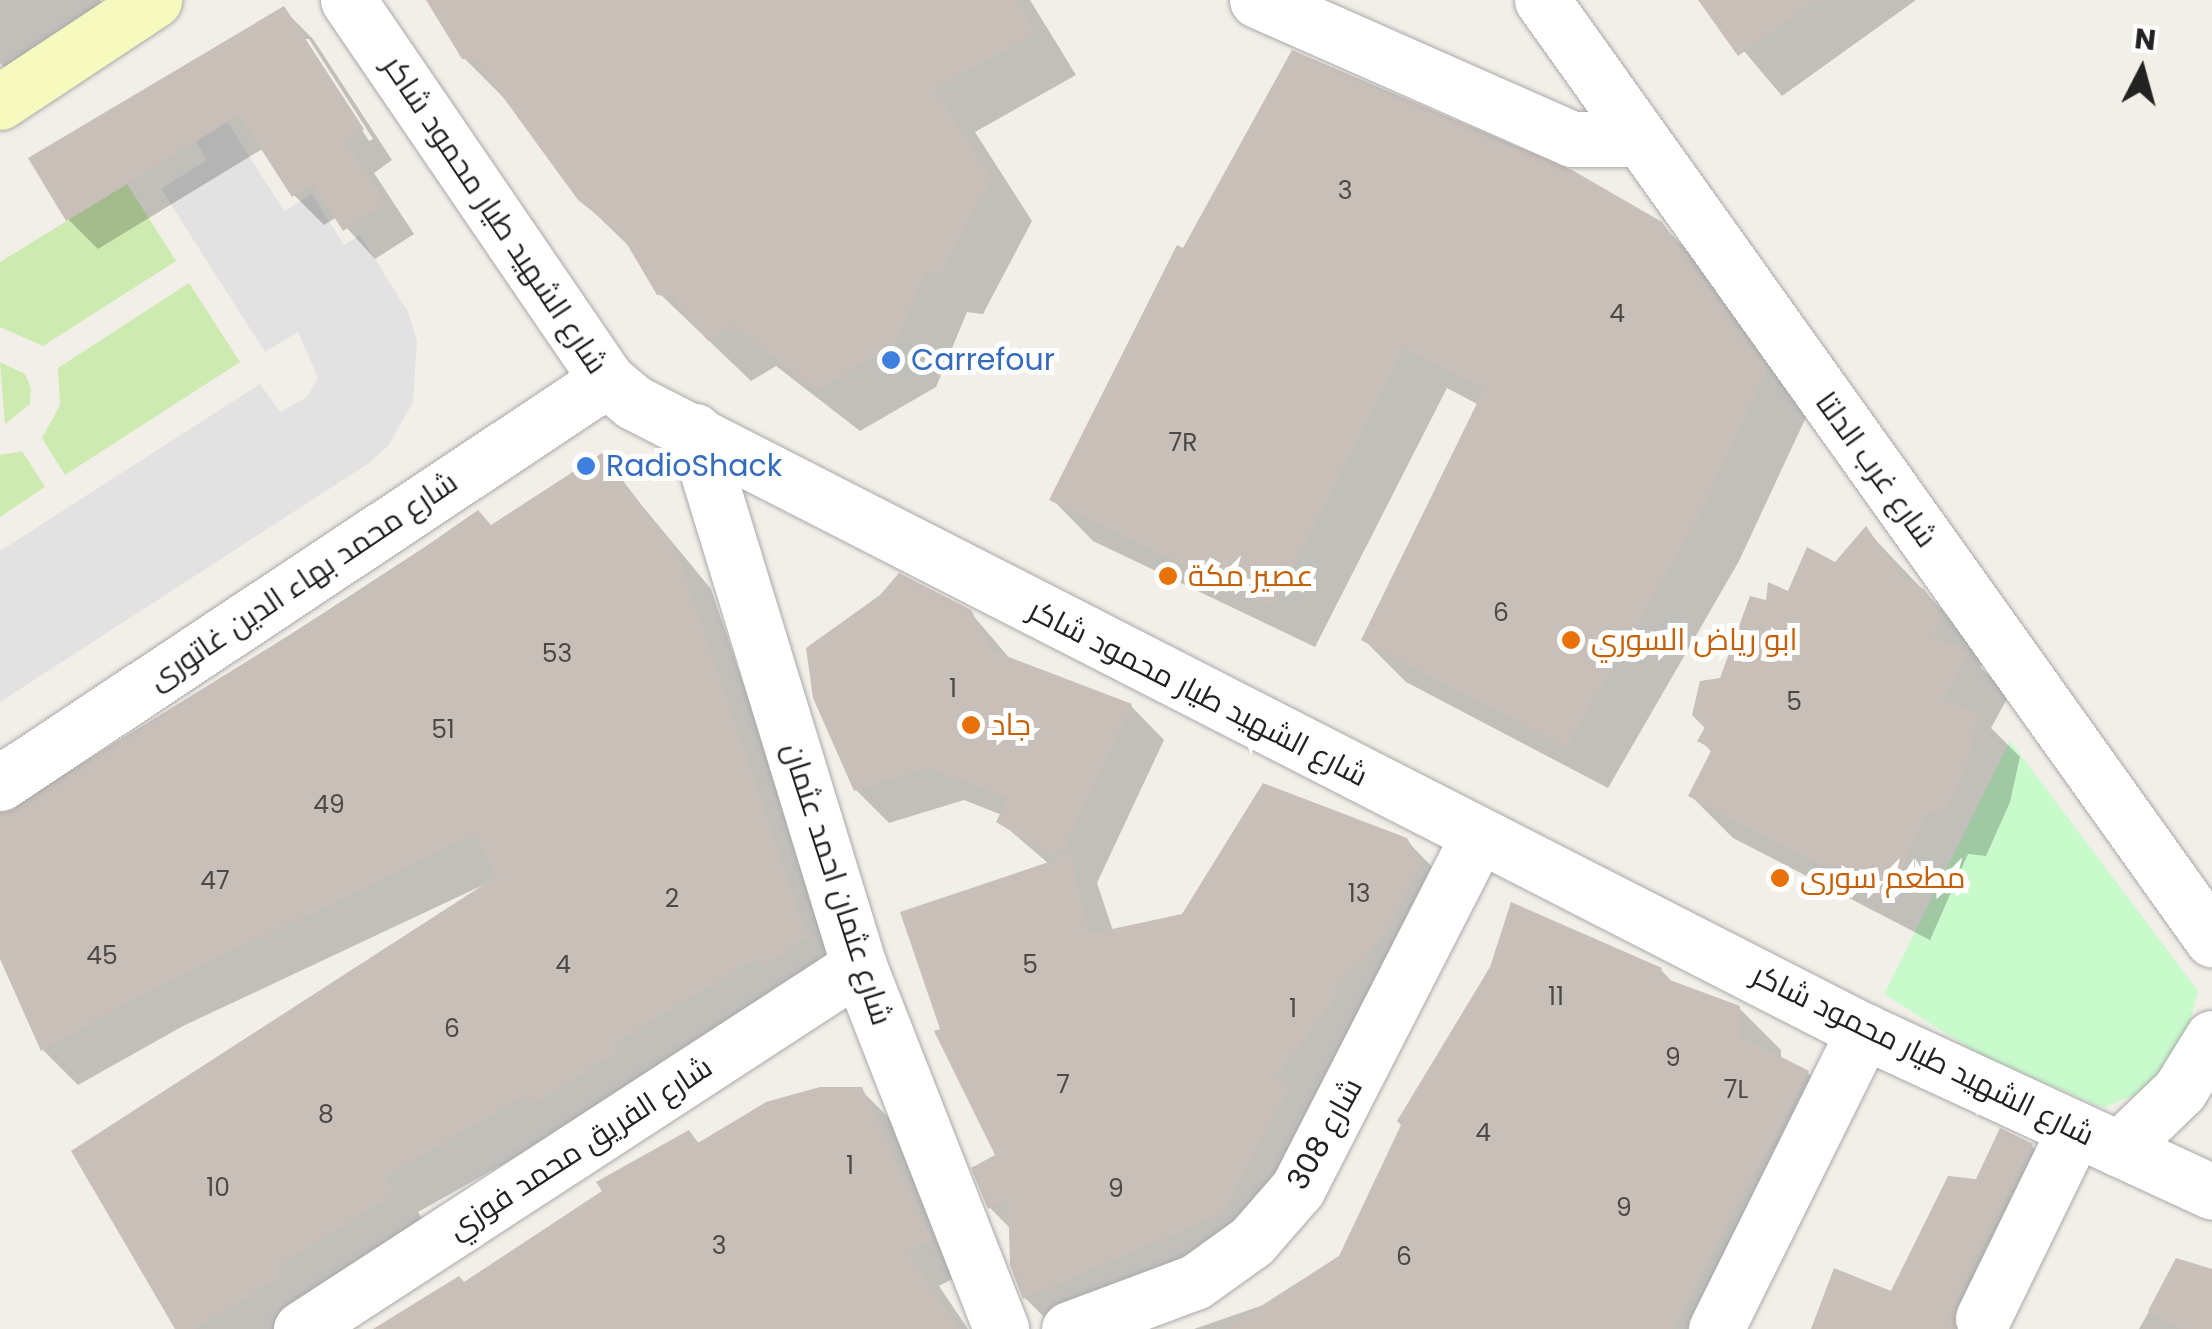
<!DOCTYPE html>
<meta charset="utf-8">
<style>
body{margin:0}
#map{position:relative;width:2212px;height:1329px;overflow:hidden;background:#f2efe9;font-family:Poppins,Cairo,sans-serif}
div>[style]{position:absolute}
.grass>*{inset:0;background:#cdebb0}
.park>*{inset:0;background:#c8facc}
.parking>*{inset:0;background:#e2e2e2}
.shadow>*{inset:0;background:#0003}
.building>*{inset:0;background:#c7bfb8}
.roads{filter:drop-shadow(0 0 2px #a9a9a9) drop-shadow(0 0 2px #a9a9a9)}
.street>*{height:55px;margin:-27.5px;padding:0 27.5px;transform-origin:27.5px;border-radius:27.5px;background:#fff}
.secondary>*{height:55px;margin:-27.5px;padding:0 27.5px;transform-origin:27.5px;border-radius:27.5px;background:#f7fabf}
.dots>*{width:28px;height:28px;translate:-50% -50%;box-sizing:border-box;border:5px solid #fff;border-radius:50%}
span{translate:-50% -50%;white-space:nowrap;text-align:center;line-height:1.15;-webkit-text-stroke:10px #fff;paint-order:stroke}
.number-label{font-size:25px;color:#4b4948}
.number-label span{-webkit-text-stroke-width:0}
.street-label{font-size:30px;color:#222}
.shop-label{font-size:30px;color:#366cbe}
.left{translate:0 -50%;text-align:left}
.food-label{font-size:30px;color:#c56008}
.north{position:absolute;left:2092px;top:20px;width:100px;height:100px;-webkit-text-stroke:8px #fff;paint-order:stroke;rotate:6deg;font-size:28px;font-weight:700;line-height:40px;text-align:center;color:#222}
.north::after{content:'';display:block;margin:auto;width:35px;height:45px;background:#222;clip-path:polygon(50% 0,100% 100%,50% 72%,0 100%)}
</style>
<div id="map">
<div class="grass">
<i style="clip-path:polygon(127px 184px,176px 261px,43px 346px,0 327px,0 262px)"></i>
<i style="clip-path:polygon(189px 283px,240px 362px,65px 475px,42px 438px,60px 405px,58px 368px)"></i>
<i style="clip-path:polygon(0 362px,25px 374px,31px 388px,30px 404px,5px 424px)"></i>
<i style="clip-path:polygon(22px 451px,45px 487px,0 517px,0 455px)"></i>
</div>
<div class="park">
<i style="clip-path:polygon(2010px 741px,2198px 991px,2186px 1038px,2160px 1084px,2103px 1108px,1977px 1053px,1884px 994px)"></i>
</div>
<div class="parking">
<i style="clip-path:polygon(212px 97px,284px 211px,312px 194px,344px 245px,360px 235px,408px 312px,417px 341px,413px 402px,388px 446px,369px 463px,0 702px,0 551px,260px 384px,280px 412px,306px 398px,318px 378px,298px 332px,265px 352px,161px 189px,207px 160px,181px 117px)"></i>
</div>
<div class="shadow">
<i style="clip-path:polygon(0 0,100px 0,106px 9px,9px 72px,0 63px)"></i>
<i style="clip-path:polygon(429px 0,1030px 0,1076px 75px,975px 132px,1032px 221px,983px 314px,967px 312px,936px 387px,860px 431px,776px 366px,751px 381px,659px 293px,633px 250px,580px 199px,506px 100px,464px 58px)"></i>
<i style="clip-path:polygon(1701px 0,1916px 0,1782px 96px)"></i>
<i style="clip-path:polygon(evenodd,283px 9px,313px 39px,392px 160px,374px 173px,414px 234px,375px 259px,337px 217px,324px 225px,294px 195px,264px 148px,98px 249px,68px 219px,283px 9px,303px 39px,309px 39px,373px 139px,369px 141px,303px 39px)"></i>
<i style="clip-path:polygon(1661px 224px,1703px 267px,1808px 413px,1739px 561px,1608px 788px,1406px 682px,1364px 640px,1479px 405px,1447px 388px,1315px 647px,1093px 541px,1052px 499px)"></i>
<i style="clip-path:polygon(601px 456px,711px 589px,842px 973px,418px 1212px,428px 1229px,286px 1329px,178px 1329px,496px 879px,183px 1026px,78px 1085px,43px 1050px,0 952px,0 812px,18px 812px,477px 513px,491px 527px)"></i>
<i style="clip-path:polygon(1866px 530px,1965px 634px,1985px 661px,1980px 667px,2009px 695px,1991px 728px,2020px 757px,2010px 802px,1986px 856px,1968px 854px,1930px 940px,1733px 838px,1691px 796px,1713px 753px,1700px 740px,1722px 680px,1768px 603px,1836px 565px)"></i>
<i style="clip-path:polygon(970px 612px,1012px 661px,1131px 706px,1164px 740px,1097px 883px,1113px 931px,1184px 916px,1406px 840px,1440px 875px,1255px 1246px,1056px 1329px,1025px 1298px,1011px 1229px,990px 1208px,999px 1156px,943px 1031px,1049px 864px,999px 821px,1002px 815px,964px 800px,889px 823px,856px 790px)"></i>
<i style="clip-path:polygon(1661px 970px,1674px 984px,1739px 1008px,1781px 1050px,1781px 1060px,1808px 1073px,1849px 1115px,1739px 1329px,1194px 1329px,1272px 1302px,1341px 1258px)"></i>
<i style="clip-path:polygon(861px 1090px,895px 1124px,964px 1273px,939px 1286px,968px 1329px,378px 1329px,465px 1284px,689px 1133px,701px 1145px)"></i>
<i style="clip-path:polygon(2032px 1146px,2069px 1183px,2002px 1329px,1814px 1329px,1893px 1295px,1977px 1182px)"></i>
<i style="clip-path:polygon(2178px 1261px,2212px 1271px,2212px 1329px,2139px 1329px)"></i>
</div>
<div class="building">
<i style="clip-path:polygon(426px 0,1016px 0,1037px 33px,935px 89px,992px 178px,941px 273px,926px 272px,895px 345px,816px 391px,733px 325px,708px 341px,672px 296px,657px 295px,621px 234px,578px 200px,476px 60px,462px 59px)"></i>
<i style="clip-path:polygon(1698px 0,1817px 0,1738px 56px)"></i>
<i style="clip-path:polygon(284px 6px,364px 129px,346px 142px,386px 203px,343px 231px,313px 184px,292px 197px,239px 115px,66px 221px,28px 158px)"></i>
<i style="clip-path:polygon(1292px 50px,1572px 170px,1662px 222px,1767px 369px,1698px 519px,1566px 748px,1361px 640px,1484px 389px,1404px 348px,1273px 607px,1049px 500px,1177px 245px,1183px 248px)"></i>
<i style="clip-path:polygon(602px 453px,677px 552px,808px 937px,763px 968px,758px 958px,614px 1044px,618px 1052px,533px 1105px,527px 1095px,385px 1177px,395px 1194px,279px 1266px,285px 1274px,196px 1329px,175px 1329px,71px 1151px,497px 876px,474px 835px,148px 992px,41px 1051px,0 959px,0 814px,372px 584px,478px 510px,491px 525px)"></i>
<i style="clip-path:polygon(1866px 526px,1903px 579px,1924px 589px,1944px 618px,1932px 635px,1969px 652px,1943px 700px,1979px 713px,1969px 759px,1944px 815px,1927px 813px,1888px 901px,1688px 796px,1712px 749px,1697px 741px,1705px 728px,1692px 715px,1700px 681px,1720px 678px,1750px 596px,1766px 600px,1768px 582px,1788px 591px,1807px 547px,1835px 562px)"></i>
<i style="clip-path:polygon(899px 573px,971px 610px,993px 651px,1132px 704px,1060px 858px,1071px 854px,1089px 934px,1182px 914px,1263px 783px,1407px 838px,1421px 863px,1387px 932px,1335px 989px,1341px 991px,1276px 1078px,1291px 1085px,1222px 1214px,1023px 1299px,1010px 1265px,1008px 1198px,988px 1209px,971px 1168px,995px 1155px,934px 1031px,940px 1029px,900px 912px,1058px 859px,996px 822px,1008px 798px,929px 768px,854px 791px,813px 698px,806px 648px,880px 595px)"></i>
<i style="clip-path:polygon(1511px 902px,1662px 968px,1659px 976px,1740px 1006px,1740px 1036px,1809px 1071px,1673px 1329px,1225px 1329px,1339px 1256px,1401px 1125px,1397px 1121px,1490px 967px)"></i>
<i style="clip-path:polygon(820px 1087px,862px 1087px,932px 1239px,908px 1252px,959px 1329px,373px 1329px,459px 1276px,464px 1282px,602px 1191px,596px 1182px,689px 1130px,698px 1143px,766px 1102px)"></i>
<i style="clip-path:polygon(2000px 1128px,2033px 1144px,1955px 1304px,1955px 1329px,1811px 1329px,1834px 1268px,1891px 1291px,1948px 1176px,1976px 1179px)"></i>
<i style="clip-path:polygon(2176px 1258px,2212px 1269px,2212px 1329px,2180px 1329px,2148px 1311px)"></i>
</div>
<div class="roads">
<div class="street">
<i style="left:348px;top:0;width:460px;rotate:55.7deg"></i>
<i style="left:607px;top:380px;width:34px;rotate:40deg"></i>
<i style="left:633px;top:402px;width:1382px;rotate:27.07deg"></i>
<i style="left:1864px;top:1031px;width:383px;rotate:24.8deg"></i>
<i style="left:1257px;top:0;width:344px;rotate:23.8deg"></i>
<i style="left:1572px;top:139px;width:69px"></i>
<i style="left:1542px;top:0;width:1154px;rotate:54.49deg"></i>
<i style="left:695px;top:431px;width:560px;rotate:72.96deg"></i>
<i style="left:859px;top:966px;width:390px;rotate:68.6deg"></i>
<i style="left:0;top:783px;width:729px;rotate:-33.58deg"></i>
<i style="left:2119px;top:1149px;width:85px;rotate:-44deg"></i>
<i style="left:2180px;top:1090px;width:61px;rotate:-58.4deg"></i>
<i style="left:1983px;top:1318px;width:210px;rotate:-64deg"></i>
<i style="left:301px;top:1329px;width:666px;rotate:-33.05deg"></i>
<i style="left:1069px;top:1329px;width:134px;rotate:-20.5deg"></i>
<i style="left:1195px;top:1282px;width:70px;rotate:-35.7deg"></i>
<i style="left:1252px;top:1241px;width:70px;rotate:-49deg"></i>
<i style="left:1298px;top:1188px;width:395px;rotate:-62.9deg"></i>
<i style="left:1716px;top:1329px;width:333px;rotate:-63.6deg"></i>
</div>
<div class="secondary">
<i style="left:0;top:102px;width:185px;rotate:-33.5deg"></i>
</div>
</div>
<div class="dots">
<i style="left:891px;top:360px;background:#3f7fe0"></i>
<i style="left:586px;top:466px;background:#3f7fe0"></i>
<i style="left:1168px;top:576px;background:#e8710a"></i>
<i style="left:1571px;top:640px;background:#e8710a"></i>
<i style="left:971px;top:725px;background:#e8710a"></i>
<i style="left:1780px;top:878px;background:#e8710a"></i>
</div>
<div class="number-label">
<span style="left:1345px;top:191px">3</span>
<span style="left:1617px;top:314px">4</span>
<span style="left:1183px;top:443px">7R</span>
<span style="left:1501px;top:613px">6</span>
<span style="left:557px;top:654px">53</span>
<span style="left:953px;top:689px">1</span>
<span style="left:1794px;top:702px">5</span>
<span style="left:443px;top:730px">51</span>
<span style="left:329px;top:805px">49</span>
<span style="left:215px;top:881px">47</span>
<span style="left:1359px;top:894px">13</span>
<span style="left:672px;top:899px">2</span>
<span style="left:102px;top:956px">45</span>
<span style="left:563px;top:965px">4</span>
<span style="left:1030px;top:965px">5</span>
<span style="left:1556px;top:997px">11</span>
<span style="left:1293px;top:1009px">1</span>
<span style="left:452px;top:1029px">6</span>
<span style="left:1673px;top:1058px">9</span>
<span style="left:1063px;top:1085px">7</span>
<span style="left:1736px;top:1090px">7L</span>
<span style="left:326px;top:1115px">8</span>
<span style="left:1483px;top:1133px">4</span>
<span style="left:850px;top:1166px">1</span>
<span style="left:218px;top:1188px">10</span>
<span style="left:1116px;top:1189px">9</span>
<span style="left:1624px;top:1208px">9</span>
<span style="left:719px;top:1246px">3</span>
<span style="left:1404px;top:1257px">6</span>
</div>
<div class="street-label">
<span style="left:495px;top:215px;rotate:56deg">شارع الشهيد طيار محمود شاكر</span>
<span style="left:1876px;top:470px;rotate:54deg">شارع غرب الدلتا</span>
<span style="left:303px;top:581px;rotate:-34deg">شارع محمد بهاء الدين غاتورى</span>
<span style="left:1198px;top:693px;rotate:27deg">شارع الشهيد طيار محمود شاكر</span>
<span style="left:837px;top:884px;rotate:72deg">شارع عثمان احمد عثمان</span>
<span style="left:1923px;top:1055px;rotate:26deg">شارع الشهيد طيار محمود شاكر</span>
<span style="left:1325px;top:1134px;rotate:-61deg">شارع 308</span>
<span style="left:580px;top:1148px;rotate:-33deg">شارع الفريق محمد فوزي</span>
</div>
<div class="shop-label">
<span class="left" style="left:911px;top:360px">Carrefour</span>
<span class="left" style="left:606px;top:466px">RadioShack</span>
</div>
<div class="food-label">
<span class="left" style="left:1188px;top:576px">عصير مكة</span>
<span class="left" style="left:1591px;top:640px">ابو رياض السوري</span>
<span class="left" style="left:991px;top:725px">جاد</span>
<span class="left" style="left:1800px;top:878px">مطعم سورى</span>
</div>
<div class="north">N</div>
</div>
